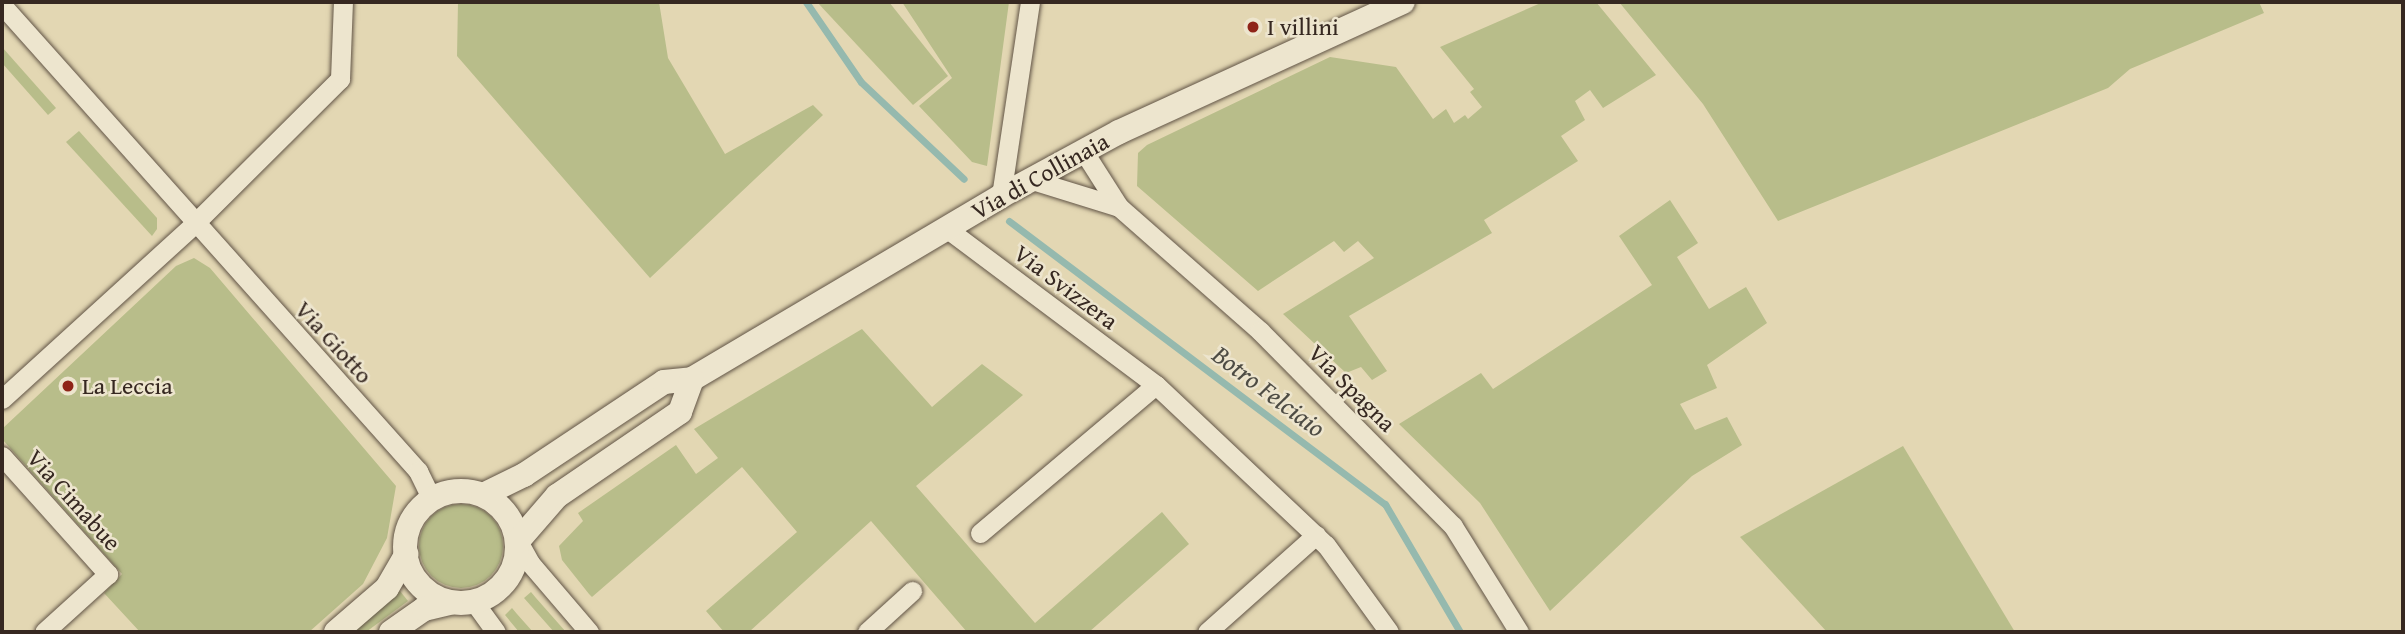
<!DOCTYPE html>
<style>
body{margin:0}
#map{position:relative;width:2405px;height:634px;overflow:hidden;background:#e3d7b3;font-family:"Gentium Book Plus",serif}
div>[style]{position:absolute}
.green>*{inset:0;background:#b8bd8a}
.round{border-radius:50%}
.stream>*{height:7px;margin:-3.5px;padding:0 3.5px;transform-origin:3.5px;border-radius:3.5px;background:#95b9ae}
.roads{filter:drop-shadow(0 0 2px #615446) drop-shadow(0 0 2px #615446)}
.minor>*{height:19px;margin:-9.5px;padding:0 9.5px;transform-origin:9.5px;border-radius:9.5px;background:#ede5ce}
.tertiary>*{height:24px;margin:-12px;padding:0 12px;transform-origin:12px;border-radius:12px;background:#ede5ce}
.tertiary>.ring{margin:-12px;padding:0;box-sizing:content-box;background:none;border:24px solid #ede5ce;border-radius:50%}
.dots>*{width:19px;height:19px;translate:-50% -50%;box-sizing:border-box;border:4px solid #ede5ce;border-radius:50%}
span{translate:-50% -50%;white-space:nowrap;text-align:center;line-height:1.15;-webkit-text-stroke:5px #ede5ce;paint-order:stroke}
.poi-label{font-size:24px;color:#362821}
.left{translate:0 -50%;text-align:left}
.street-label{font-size:24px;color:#362821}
.water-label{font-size:26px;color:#4e4c44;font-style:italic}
.frame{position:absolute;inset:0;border:4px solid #362821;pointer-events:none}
</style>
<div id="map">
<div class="green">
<i style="clip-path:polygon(458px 2px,659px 2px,668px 58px,725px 154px,813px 105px,823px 115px,650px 278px,457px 56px)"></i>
<i style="clip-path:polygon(817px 2px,889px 2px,948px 76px,913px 105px)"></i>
<i style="clip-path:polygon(902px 2px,1009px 2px,987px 166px,972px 162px,919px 106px,952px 78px)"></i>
<i style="clip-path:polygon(1543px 2px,1596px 2px,1656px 75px,1603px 108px,1590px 90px,1575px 101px,1585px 120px,1561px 136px,1578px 161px,1484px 220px,1492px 233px,1349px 316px,1387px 371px,1372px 380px,1361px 367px,1346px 373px,1283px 314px,1374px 258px,1358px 241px,1344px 252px,1334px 241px,1258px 291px,1137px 186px,1138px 153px,1147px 145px,1330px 57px,1396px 67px,1433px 119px,1446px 109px,1454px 123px,1465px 115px,1468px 119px,1482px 107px,1470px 92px,1474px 89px,1440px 47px)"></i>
<i style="clip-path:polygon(1619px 2px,2259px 2px,2264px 13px,2130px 69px,2108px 88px,1778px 221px,1703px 104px)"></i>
<i style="clip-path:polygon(2px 47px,56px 108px,48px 115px,2px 63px)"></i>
<i style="clip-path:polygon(79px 131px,157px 218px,157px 229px,152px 236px,66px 142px)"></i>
<i style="clip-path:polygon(1670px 200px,1698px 243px,1677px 257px,1709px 309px,1746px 287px,1767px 323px,1707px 365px,1717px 388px,1680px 404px,1695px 430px,1727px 417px,1742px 445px,1692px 476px,1550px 611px,1480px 503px,1399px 424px,1481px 373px,1493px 389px,1652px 285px,1619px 236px)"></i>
<i style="clip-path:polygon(194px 258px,210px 268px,396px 486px,387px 538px,363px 584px,309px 632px,140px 632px,104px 593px,122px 574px,2px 439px,2px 429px,176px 266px)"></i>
<i style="clip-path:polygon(862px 329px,932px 407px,982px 364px,1023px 395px,916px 486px,1035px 623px,1162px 512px,1189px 544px,1089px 632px,967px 632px,871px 521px,749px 632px,724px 632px,706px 611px,797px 532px,742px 467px,592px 597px,589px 594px,562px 560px,559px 546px,583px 521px,578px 513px,676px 445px,696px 474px,718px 458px,694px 429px)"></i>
<i style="clip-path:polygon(1903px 446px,2015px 632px,1827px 632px,1740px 537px)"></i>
<i class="round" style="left:419px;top:504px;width:84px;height:84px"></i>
<i style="clip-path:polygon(400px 591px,408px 601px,366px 632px,354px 632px)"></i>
<i style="clip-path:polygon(531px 592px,536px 598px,566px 632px,554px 632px,524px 598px)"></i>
<i style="clip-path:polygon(512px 608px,517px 614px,533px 632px,519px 632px,505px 615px)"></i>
</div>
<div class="stream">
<i style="left:806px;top:2px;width:97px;rotate:55.5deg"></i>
<i style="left:861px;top:82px;width:141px;rotate:43.3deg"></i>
<i style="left:1009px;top:221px;width:471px;rotate:37deg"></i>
<i style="left:1385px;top:504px;width:148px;rotate:59.6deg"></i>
</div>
<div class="roads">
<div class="minor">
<i style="left:2px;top:5px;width:625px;rotate:48.24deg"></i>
<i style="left:418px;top:471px;width:30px;rotate:64deg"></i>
<i style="left:1084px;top:152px;width:65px;rotate:57.5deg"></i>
<i style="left:1119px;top:207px;width:188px;rotate:41.3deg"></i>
<i style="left:1260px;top:331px;width:274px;rotate:45.3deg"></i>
<i style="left:1453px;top:526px;width:125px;rotate:58.1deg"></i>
<i style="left:1032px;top:180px;width:91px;rotate:17.2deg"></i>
<i style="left:1001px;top:196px;width:196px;rotate:-81.5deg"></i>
<i style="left:946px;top:228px;width:262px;rotate:36.8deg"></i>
<i style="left:1156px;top:385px;width:233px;rotate:43.3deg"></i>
<i style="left:1326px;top:545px;width:107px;rotate:54.1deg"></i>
<i style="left:2px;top:399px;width:260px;rotate:-42.3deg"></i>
<i style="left:194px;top:224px;width:206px;rotate:-44.8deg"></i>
<i style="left:340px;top:79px;width:77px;rotate:-87.8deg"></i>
<i style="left:2px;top:456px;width:159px;rotate:48.1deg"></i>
<i style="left:108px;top:574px;width:86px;rotate:137.8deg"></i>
<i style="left:980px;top:533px;width:230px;rotate:-40.1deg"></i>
<i style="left:518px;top:541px;width:25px;rotate:61deg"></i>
<i style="left:530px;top:563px;width:91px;rotate:49.5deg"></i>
<i style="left:474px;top:602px;width:37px;rotate:54deg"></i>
<i style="left:867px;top:632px;width:61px;rotate:-42.3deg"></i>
<i style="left:1207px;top:632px;width:146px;rotate:-41.7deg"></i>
</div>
<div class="tertiary">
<i class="ring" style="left:405px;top:491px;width:88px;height:88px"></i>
<i style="left:483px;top:495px;width:46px;rotate:-26deg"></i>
<i style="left:524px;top:475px;width:168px;rotate:-33.6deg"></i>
<i style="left:664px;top:382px;width:28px;rotate:-6deg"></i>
<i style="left:692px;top:379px;width:359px;rotate:-30.6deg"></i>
<i style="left:1001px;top:196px;width:134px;rotate:-28.5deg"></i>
<i style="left:1119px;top:132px;width:312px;rotate:-24.6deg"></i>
<i style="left:518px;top:541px;width:60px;rotate:-49.1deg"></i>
<i style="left:557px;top:496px;width:149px;rotate:-34.3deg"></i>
<i style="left:680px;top:412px;width:35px;rotate:-70deg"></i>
<i style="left:336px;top:632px;width:67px;rotate:-40.8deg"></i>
<i style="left:387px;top:588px;width:39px;rotate:-60deg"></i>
<i style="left:391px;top:632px;width:40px;rotate:-34.9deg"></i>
<i style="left:424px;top:609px;width:27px;rotate:-13deg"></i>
</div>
</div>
<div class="dots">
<i style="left:1253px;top:27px;background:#8f2418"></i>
<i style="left:68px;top:386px;background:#8f2418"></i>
</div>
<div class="poi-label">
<span class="left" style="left:1267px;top:27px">I villini</span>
<span class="left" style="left:82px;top:386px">La Leccia</span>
</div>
<div class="street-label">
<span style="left:1040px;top:176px;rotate:-29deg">Via di Collinaia</span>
<span style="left:1066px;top:287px;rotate:37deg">Via Svizzera</span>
<span style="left:334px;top:342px;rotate:48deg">Via Giotto</span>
<span style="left:1352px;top:388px;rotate:45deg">Via Spagna</span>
<span style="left:74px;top:500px;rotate:48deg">Via Cimabue</span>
</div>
<div class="water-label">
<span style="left:1269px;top:391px;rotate:37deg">Botro Felciaio</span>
</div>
<div class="frame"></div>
</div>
